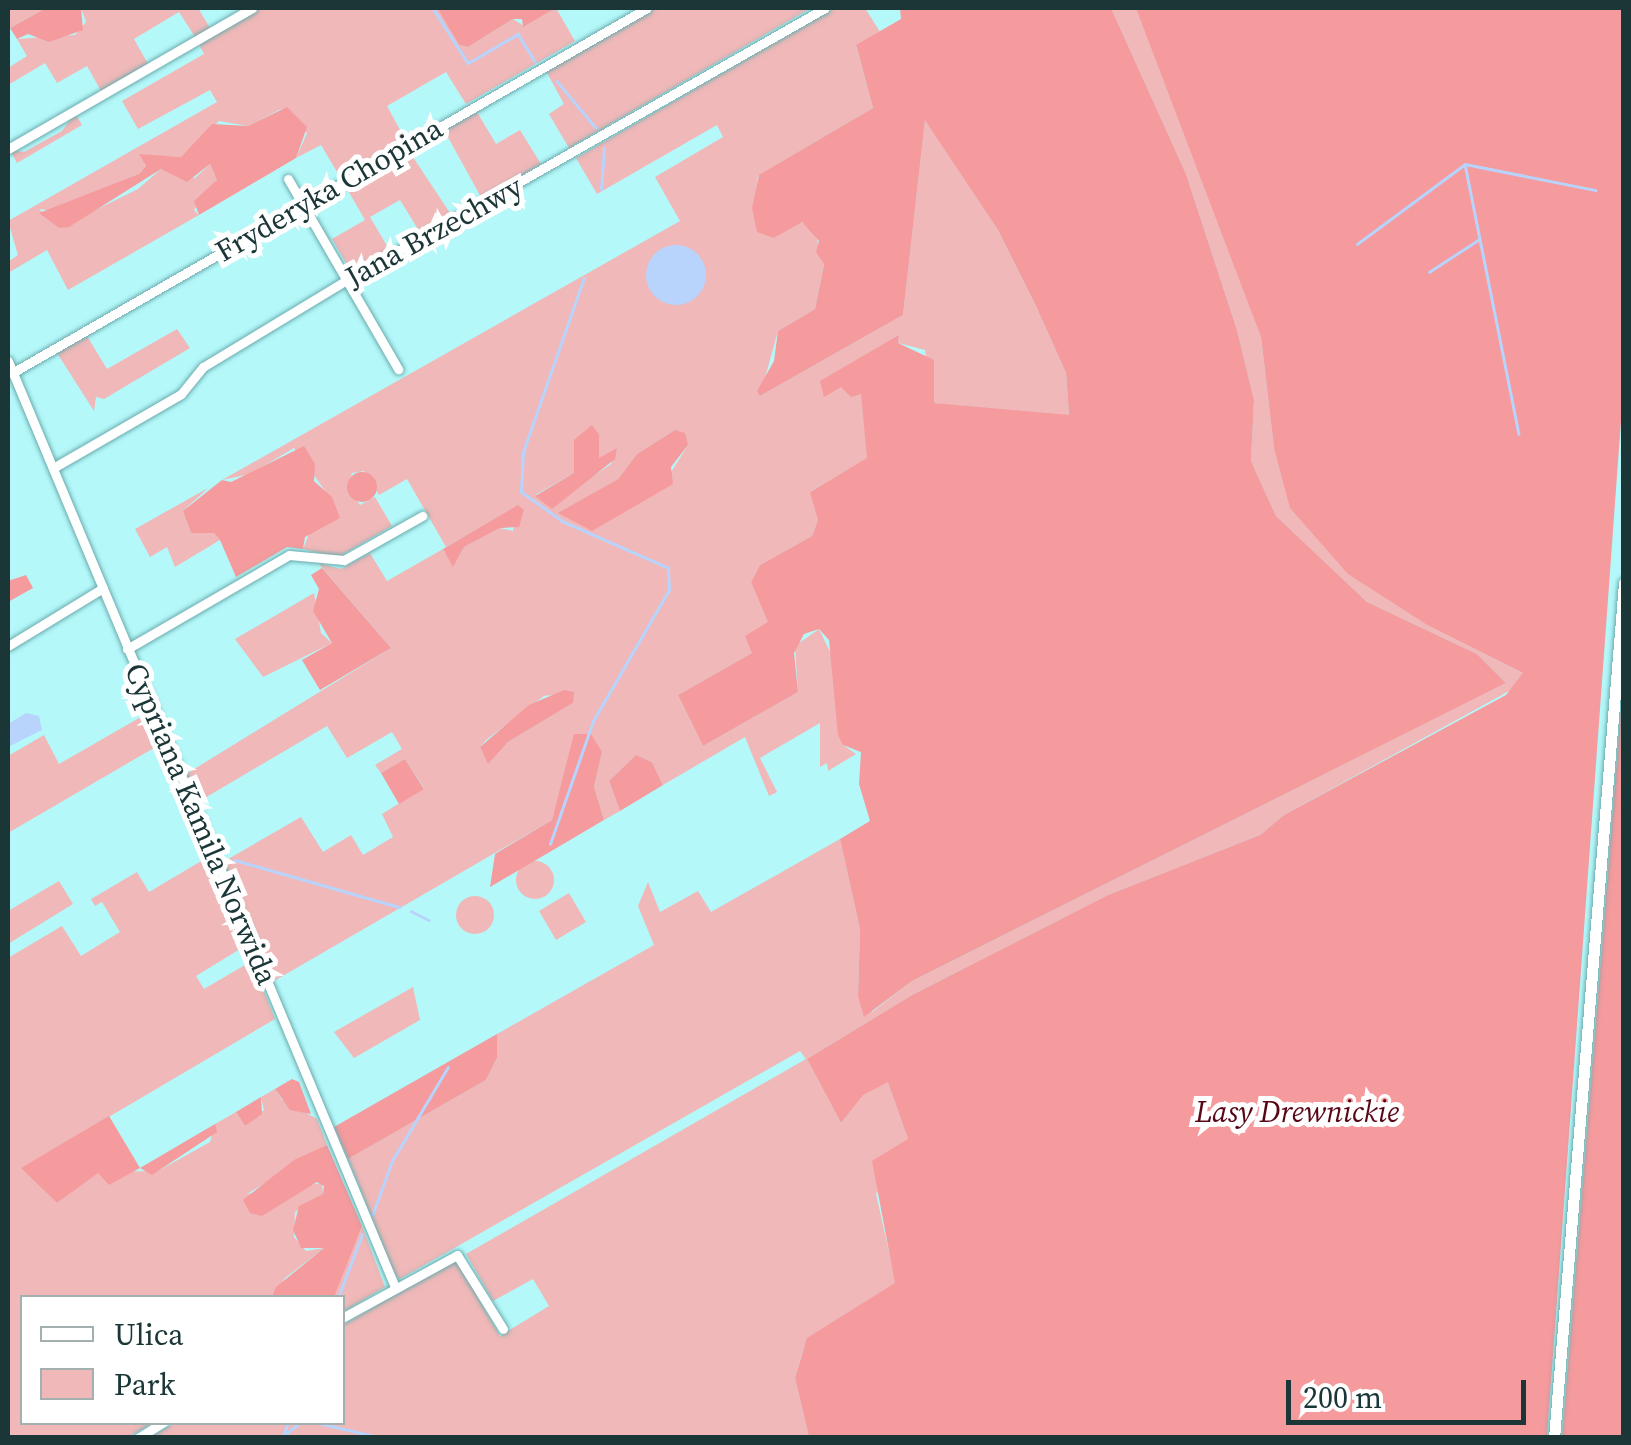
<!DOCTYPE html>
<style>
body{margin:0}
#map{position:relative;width:1631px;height:1445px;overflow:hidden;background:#b5f8fa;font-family:"Source Serif 4",serif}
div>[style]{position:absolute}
.green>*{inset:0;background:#f0b8b8}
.round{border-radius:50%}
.forest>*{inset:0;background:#f59a9d}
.water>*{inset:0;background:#b8d4fd}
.stream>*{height:2.5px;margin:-1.25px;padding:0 1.25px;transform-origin:1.25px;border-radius:1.25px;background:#b8d4fd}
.roads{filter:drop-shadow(0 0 2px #6aabad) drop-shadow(0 0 2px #6aabad)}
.street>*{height:9px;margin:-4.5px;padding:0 4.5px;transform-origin:4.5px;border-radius:4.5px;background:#fff}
.secondary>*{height:11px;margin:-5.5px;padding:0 5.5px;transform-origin:5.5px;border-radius:5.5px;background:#fff}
span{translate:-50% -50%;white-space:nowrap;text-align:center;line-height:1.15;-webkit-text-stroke:10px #fff;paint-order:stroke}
.street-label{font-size:30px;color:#1b3637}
.park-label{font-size:30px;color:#580717;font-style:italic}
.frame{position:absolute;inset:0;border:10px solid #1b3637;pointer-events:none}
.legend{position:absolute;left:20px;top:1295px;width:325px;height:130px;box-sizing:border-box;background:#fff;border:2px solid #a4afaf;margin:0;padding:12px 18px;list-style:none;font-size:30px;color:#1b3637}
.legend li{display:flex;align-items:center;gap:20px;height:50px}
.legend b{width:50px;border:2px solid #a4afaf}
.scale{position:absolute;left:1286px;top:1380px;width:240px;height:45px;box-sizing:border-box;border:5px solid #1b3637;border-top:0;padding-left:12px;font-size:30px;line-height:35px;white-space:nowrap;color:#1b3637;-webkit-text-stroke:8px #fff;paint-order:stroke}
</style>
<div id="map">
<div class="green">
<i style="clip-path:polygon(8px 8px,46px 8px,8px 29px)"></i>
<i style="clip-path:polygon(81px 8px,198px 8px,210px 28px,195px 37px,179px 12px,134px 39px,148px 64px,101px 91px,87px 66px,57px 83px,45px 63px,8px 85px,8px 68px,27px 56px,17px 39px,75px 35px,86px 22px)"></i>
<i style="clip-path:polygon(259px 8px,437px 8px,459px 45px,468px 47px,513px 19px,524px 26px,556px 8px,575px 41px,466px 104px,446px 72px,387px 106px,405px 139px,340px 177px,321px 145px,296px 158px,307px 133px,281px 109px,248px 126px,219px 121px,181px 157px,140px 155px,146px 166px,139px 174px,55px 211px,39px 209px,59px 228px,138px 189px,161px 169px,195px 178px,210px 164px,217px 180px,194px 210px,199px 215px,68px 290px,47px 250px,8px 273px,8px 262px,18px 255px,8px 221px,217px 102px,210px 90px,138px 129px,122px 101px,204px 54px,198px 42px)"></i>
<i style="clip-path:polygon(656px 8px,811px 8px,569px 148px,549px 114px,564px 104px,546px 71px)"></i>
<i style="clip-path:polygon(evenodd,835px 8px,865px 8px,880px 32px,856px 46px,873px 108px,758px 176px,756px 191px,774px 238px,801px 222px,815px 232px,824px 263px,815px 309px,778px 331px,760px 396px,903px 315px,925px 119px,998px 230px,1036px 306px,1066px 373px,1069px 416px,933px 403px,925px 350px,898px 343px,899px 337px,842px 386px,861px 393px,868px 458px,811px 491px,818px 520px,812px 536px,760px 565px,751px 582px,769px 622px,752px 653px,678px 695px,703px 746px,798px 692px,795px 646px,819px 629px,833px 658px,843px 745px,856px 754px,828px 771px,827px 763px,820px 767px,820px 723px,760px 758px,777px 792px,769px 796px,745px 737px,663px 785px,652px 762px,636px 755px,609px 781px,620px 811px,604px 820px,594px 787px,602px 752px,573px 745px,552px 820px,274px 981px,223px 862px,301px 817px,323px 852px,351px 835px,363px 855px,393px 837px,382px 814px,424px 788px,405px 759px,381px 773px,375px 765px,402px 749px,392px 732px,347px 758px,327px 726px,198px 802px,186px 774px,391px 648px,318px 563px,341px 569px,370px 553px,387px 581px,443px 549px,453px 566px,464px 547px,500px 528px,513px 531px,518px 506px,446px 547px,407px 479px,379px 495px,364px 471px,352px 473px,348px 486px,360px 505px,375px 497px,392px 526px,340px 556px,327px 555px,303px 549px,326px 492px,294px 448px,250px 474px,222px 480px,680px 221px,655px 177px,723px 137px,717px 125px,597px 194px,576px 158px,835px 8px,592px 425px,599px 434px,599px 459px,617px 449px,611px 464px,561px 498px,535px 495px,574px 473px,592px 425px,835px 8px,675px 430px,688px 445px,670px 474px,559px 513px,618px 479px,637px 454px,675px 430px,835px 8px,559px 694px,573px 703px,508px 742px,488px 763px,480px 747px,486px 740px,544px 696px,559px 694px)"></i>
<i style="clip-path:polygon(1111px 8px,1136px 8px,1147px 25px,1261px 337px,1274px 448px,1429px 626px,1523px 673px,1520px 685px,1284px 815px,1260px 835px,1108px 895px,912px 995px,807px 1059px,841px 1123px,862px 1095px,888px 1081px,908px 1139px,876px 1194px,896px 1283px,804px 1347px,795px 1378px,809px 1437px,149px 1438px,175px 1423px,342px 1422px,343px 1325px,456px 1259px,500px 1336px,549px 1306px,533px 1279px,493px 1301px,466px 1254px,806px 1059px,800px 1051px,400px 1279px,395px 1276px,348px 1159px,486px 1080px,497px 1058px,497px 1034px,654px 945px,638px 906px,648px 882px,660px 912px,698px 891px,711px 912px,840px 839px,860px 929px,858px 996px,872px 1012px,912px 981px,1506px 683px,1477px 654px,1367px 602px,1276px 516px,1251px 461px,1254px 400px,1237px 330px,1186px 174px)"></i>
<i style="clip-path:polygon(477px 112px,496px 144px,520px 130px,541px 164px,482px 199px,444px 130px)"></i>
<i style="clip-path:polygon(75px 113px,82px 125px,17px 163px,10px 150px,24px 152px,62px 131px)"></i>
<i style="clip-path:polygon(409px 151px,452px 216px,421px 234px,400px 200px,370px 217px,390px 251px,350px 270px,332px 239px,365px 220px,346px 187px)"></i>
<i style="clip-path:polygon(177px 329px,190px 348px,104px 399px,96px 397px,94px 411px,57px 353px,87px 336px,107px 369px)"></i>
<i style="clip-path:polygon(208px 488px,183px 511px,191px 533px,214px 533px,220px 540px,175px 567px,167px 547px,150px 557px,135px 529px)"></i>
<i style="clip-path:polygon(314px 593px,321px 633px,332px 643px,263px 677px,235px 639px)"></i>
<i style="clip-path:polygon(146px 714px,159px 745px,8px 833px,8px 756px,44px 735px,59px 764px)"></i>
<i style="clip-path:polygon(208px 857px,245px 946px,196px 976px,204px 989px,252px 961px,275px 1019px,22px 1168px,57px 1203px,98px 1172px,158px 1171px,210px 1142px,215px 1124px,236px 1112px,245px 1126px,264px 1110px,261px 1097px,275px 1089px,282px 1100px,317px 1119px,327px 1145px,247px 1194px,322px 1183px,323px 1194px,295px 1212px,294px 1237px,306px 1251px,324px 1248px,285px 1278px,272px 1297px,22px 1298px,22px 1422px,153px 1423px,128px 1437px,8px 1437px,8px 958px,62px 926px,81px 956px,120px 932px,102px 902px,95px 906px,91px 899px,137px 872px,149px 892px)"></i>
<i class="round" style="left:516px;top:861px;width:38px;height:38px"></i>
<i style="clip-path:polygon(59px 881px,73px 904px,8px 944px,8px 911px)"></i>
<i style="clip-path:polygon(569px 893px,586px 922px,556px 940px,539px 911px)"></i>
<i class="round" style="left:456px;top:896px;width:38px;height:38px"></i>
<i style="clip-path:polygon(413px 987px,420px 1020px,354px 1058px,334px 1032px)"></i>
<i style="clip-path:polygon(362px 1226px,385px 1287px,343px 1312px,342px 1298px,334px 1298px,336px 1286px)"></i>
</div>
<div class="forest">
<i style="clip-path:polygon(46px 8px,81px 8px,83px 30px,49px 42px,28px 34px,17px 39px,10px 28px)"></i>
<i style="clip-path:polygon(437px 8px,556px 8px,523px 27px,522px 19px,513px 19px,468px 47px,459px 45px)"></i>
<i style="clip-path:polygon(900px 8px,1111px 8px,1186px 174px,1237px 330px,1254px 400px,1251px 461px,1276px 516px,1367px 602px,1477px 654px,1506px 683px,912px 981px,864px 1017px,858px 996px,860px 929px,840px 839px,870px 821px,859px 784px,861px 752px,843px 745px,838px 735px,829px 640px,819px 629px,804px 634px,794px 653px,798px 692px,703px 746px,678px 695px,752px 653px,745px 636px,768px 622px,751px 582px,760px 565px,812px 536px,818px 520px,810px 492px,867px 458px,861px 394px,851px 397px,841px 387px,824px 397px,820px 381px,899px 335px,898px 343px,934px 360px,934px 403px,1069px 415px,1066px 373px,1036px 306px,998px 230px,925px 120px,903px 315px,760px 396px,757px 391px,774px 361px,778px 331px,815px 309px,824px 264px,816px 252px,819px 241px,802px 222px,774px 238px,757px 232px,752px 208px,759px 175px,873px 108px,856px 45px,901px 19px)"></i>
<i style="clip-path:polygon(1136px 8px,1623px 8px,1623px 393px,1547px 1437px,809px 1437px,795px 1378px,807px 1338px,895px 1283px,872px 1161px,908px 1139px,888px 1082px,863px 1095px,841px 1123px,807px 1059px,912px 995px,1108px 895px,1260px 835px,1284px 815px,1506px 695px,1523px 673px,1429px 626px,1348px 574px,1290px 508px,1274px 448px,1261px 337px)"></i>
<i style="clip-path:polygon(287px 107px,307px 127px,296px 158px,199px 215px,194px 201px,217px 180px,210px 164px,187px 182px,161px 169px,69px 227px,59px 228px,39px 213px,139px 174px,146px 166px,139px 154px,181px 157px,212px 124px,248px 126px)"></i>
<i style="clip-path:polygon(592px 425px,599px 434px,599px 458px,617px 448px,615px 459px,552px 509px,535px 496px,574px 473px,574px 440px)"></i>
<i style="clip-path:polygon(675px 430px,685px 433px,688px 445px,671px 467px,673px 484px,592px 531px,558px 513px,618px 479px,637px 454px)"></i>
<i style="clip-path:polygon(304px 446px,315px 464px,314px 481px,332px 497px,340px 518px,305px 537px,303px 549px,287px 547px,236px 577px,220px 540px,214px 533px,191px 533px,183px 511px,222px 480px,231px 482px)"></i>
<i class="round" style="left:347px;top:472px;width:30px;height:30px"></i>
<i style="clip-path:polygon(518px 505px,524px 510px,519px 527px,500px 528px,464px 547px,453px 567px,443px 549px)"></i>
<i style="clip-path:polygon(322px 568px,391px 648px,320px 690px,302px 660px,332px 643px,313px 611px,319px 589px,311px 575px)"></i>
<i style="clip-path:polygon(26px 575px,33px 588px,8px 602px,8px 581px)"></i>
<i style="clip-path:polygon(1623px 683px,1623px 1437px,1562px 1437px,1607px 884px)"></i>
<i style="clip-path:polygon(564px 690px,574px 692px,573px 703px,508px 742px,488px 764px,480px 747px,529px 705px)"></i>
<i style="clip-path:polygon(574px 734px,591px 734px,602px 752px,594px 787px,604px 820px,490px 887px,495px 854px,552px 820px)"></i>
<i style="clip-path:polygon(636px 755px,652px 762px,663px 785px,620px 811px,609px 781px)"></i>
<i style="clip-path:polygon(405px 759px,424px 789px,399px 804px,381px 773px)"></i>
<i style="clip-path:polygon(497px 1034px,497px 1058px,486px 1080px,348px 1159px,334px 1127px)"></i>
<i style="clip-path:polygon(292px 1079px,299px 1082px,311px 1114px,290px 1110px,275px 1089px)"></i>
<i style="clip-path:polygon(261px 1097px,262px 1114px,245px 1126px,236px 1112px)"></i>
<i style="clip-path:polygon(109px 1116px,140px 1168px,215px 1124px,217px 1132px,152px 1175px,140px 1168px,109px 1185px,98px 1173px,57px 1203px,21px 1168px)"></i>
<i style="clip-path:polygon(327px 1145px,362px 1226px,334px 1297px,272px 1297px,276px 1287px,324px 1248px,301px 1248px,293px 1230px,299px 1206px,323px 1194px,324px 1186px,317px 1182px,262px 1216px,250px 1213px,243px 1200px,294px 1160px)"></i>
</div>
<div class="water">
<i class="round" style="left:646px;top:245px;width:60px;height:60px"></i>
<i style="clip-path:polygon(26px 713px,39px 716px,42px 730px,8px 747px,8px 724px)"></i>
</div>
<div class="stream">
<i style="left:433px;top:8px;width:65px;rotate:57.5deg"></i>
<i style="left:468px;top:63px;width:58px;rotate:-30.1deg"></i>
<i style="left:518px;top:34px;width:32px;rotate:58deg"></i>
<i style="left:557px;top:81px;width:61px;rotate:50.3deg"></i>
<i style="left:1465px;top:164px;width:275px;rotate:78.7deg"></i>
<i style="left:601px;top:189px;width:41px;rotate:-85.8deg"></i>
<i style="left:1357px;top:244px;width:134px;rotate:-36.5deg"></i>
<i style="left:1465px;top:164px;width:133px;rotate:11.3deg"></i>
<i style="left:1429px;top:272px;width:59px;rotate:-33.1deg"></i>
<i style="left:550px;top:844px;width:130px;rotate:-70.7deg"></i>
<i style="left:593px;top:721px;width:151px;rotate:-59.9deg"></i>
<i style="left:669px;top:590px;width:22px;rotate:-93deg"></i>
<i style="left:668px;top:568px;width:115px;rotate:-156.3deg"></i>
<i style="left:563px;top:522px;width:52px;rotate:-144.5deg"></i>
<i style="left:521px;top:492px;width:40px;rotate:-87.1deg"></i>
<i style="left:523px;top:452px;width:184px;rotate:-70.7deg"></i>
<i style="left:235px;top:860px;width:171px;rotate:16deg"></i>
<i style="left:411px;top:911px;width:20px;rotate:27deg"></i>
<i style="left:372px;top:1216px;width:59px;rotate:-70deg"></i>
<i style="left:392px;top:1161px;width:109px;rotate:-59.2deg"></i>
<i style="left:338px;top:1298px;width:68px;rotate:-69.4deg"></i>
<i style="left:314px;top:1422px;width:71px;rotate:13.1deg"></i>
<i style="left:283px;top:1436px;width:23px;rotate:-38deg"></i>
<i style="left:283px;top:1436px;width:15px;rotate:-70deg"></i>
</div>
<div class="roads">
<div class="street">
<i style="left:8px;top:149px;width:282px;rotate:-30deg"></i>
<i style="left:288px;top:179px;width:220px;rotate:59.9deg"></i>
<i style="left:8px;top:361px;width:1004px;rotate:67.32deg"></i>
<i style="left:12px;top:373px;width:732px;rotate:-29.89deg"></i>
<i style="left:53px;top:468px;width:148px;rotate:-30deg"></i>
<i style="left:181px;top:394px;width:35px;rotate:-51deg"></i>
<i style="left:203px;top:367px;width:166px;rotate:-31.2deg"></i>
<i style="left:345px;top:281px;width:552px;rotate:-29.63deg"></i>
<i style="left:8px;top:646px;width:111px;rotate:-31.4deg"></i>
<i style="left:127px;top:649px;width:187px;rotate:-30.1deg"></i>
<i style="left:289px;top:555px;width:55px;rotate:5.2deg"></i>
<i style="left:344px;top:560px;width:90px;rotate:-29.4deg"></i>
<i style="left:342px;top:1318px;width:131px;rotate:-28.7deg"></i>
<i style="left:457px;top:1255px;width:87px;rotate:58.1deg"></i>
<i style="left:138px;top:1438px;width:31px;rotate:-32deg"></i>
</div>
<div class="secondary">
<i style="left:1554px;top:1438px;width:858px;rotate:-85.32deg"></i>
</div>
</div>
<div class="street-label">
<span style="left:329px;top:190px;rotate:-30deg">Fryderyka Chopina</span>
<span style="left:434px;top:232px;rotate:-29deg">Jana Brzechwy</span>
<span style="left:201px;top:824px;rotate:67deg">Cypriana Kamila Norwida</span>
</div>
<div class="park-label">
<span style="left:1297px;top:1112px">Lasy Drewnickie</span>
</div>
<div class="frame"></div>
<ul class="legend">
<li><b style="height:12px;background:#fff"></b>Ulica</li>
<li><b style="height:28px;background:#f0b8b8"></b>Park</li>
</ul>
<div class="scale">200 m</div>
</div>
